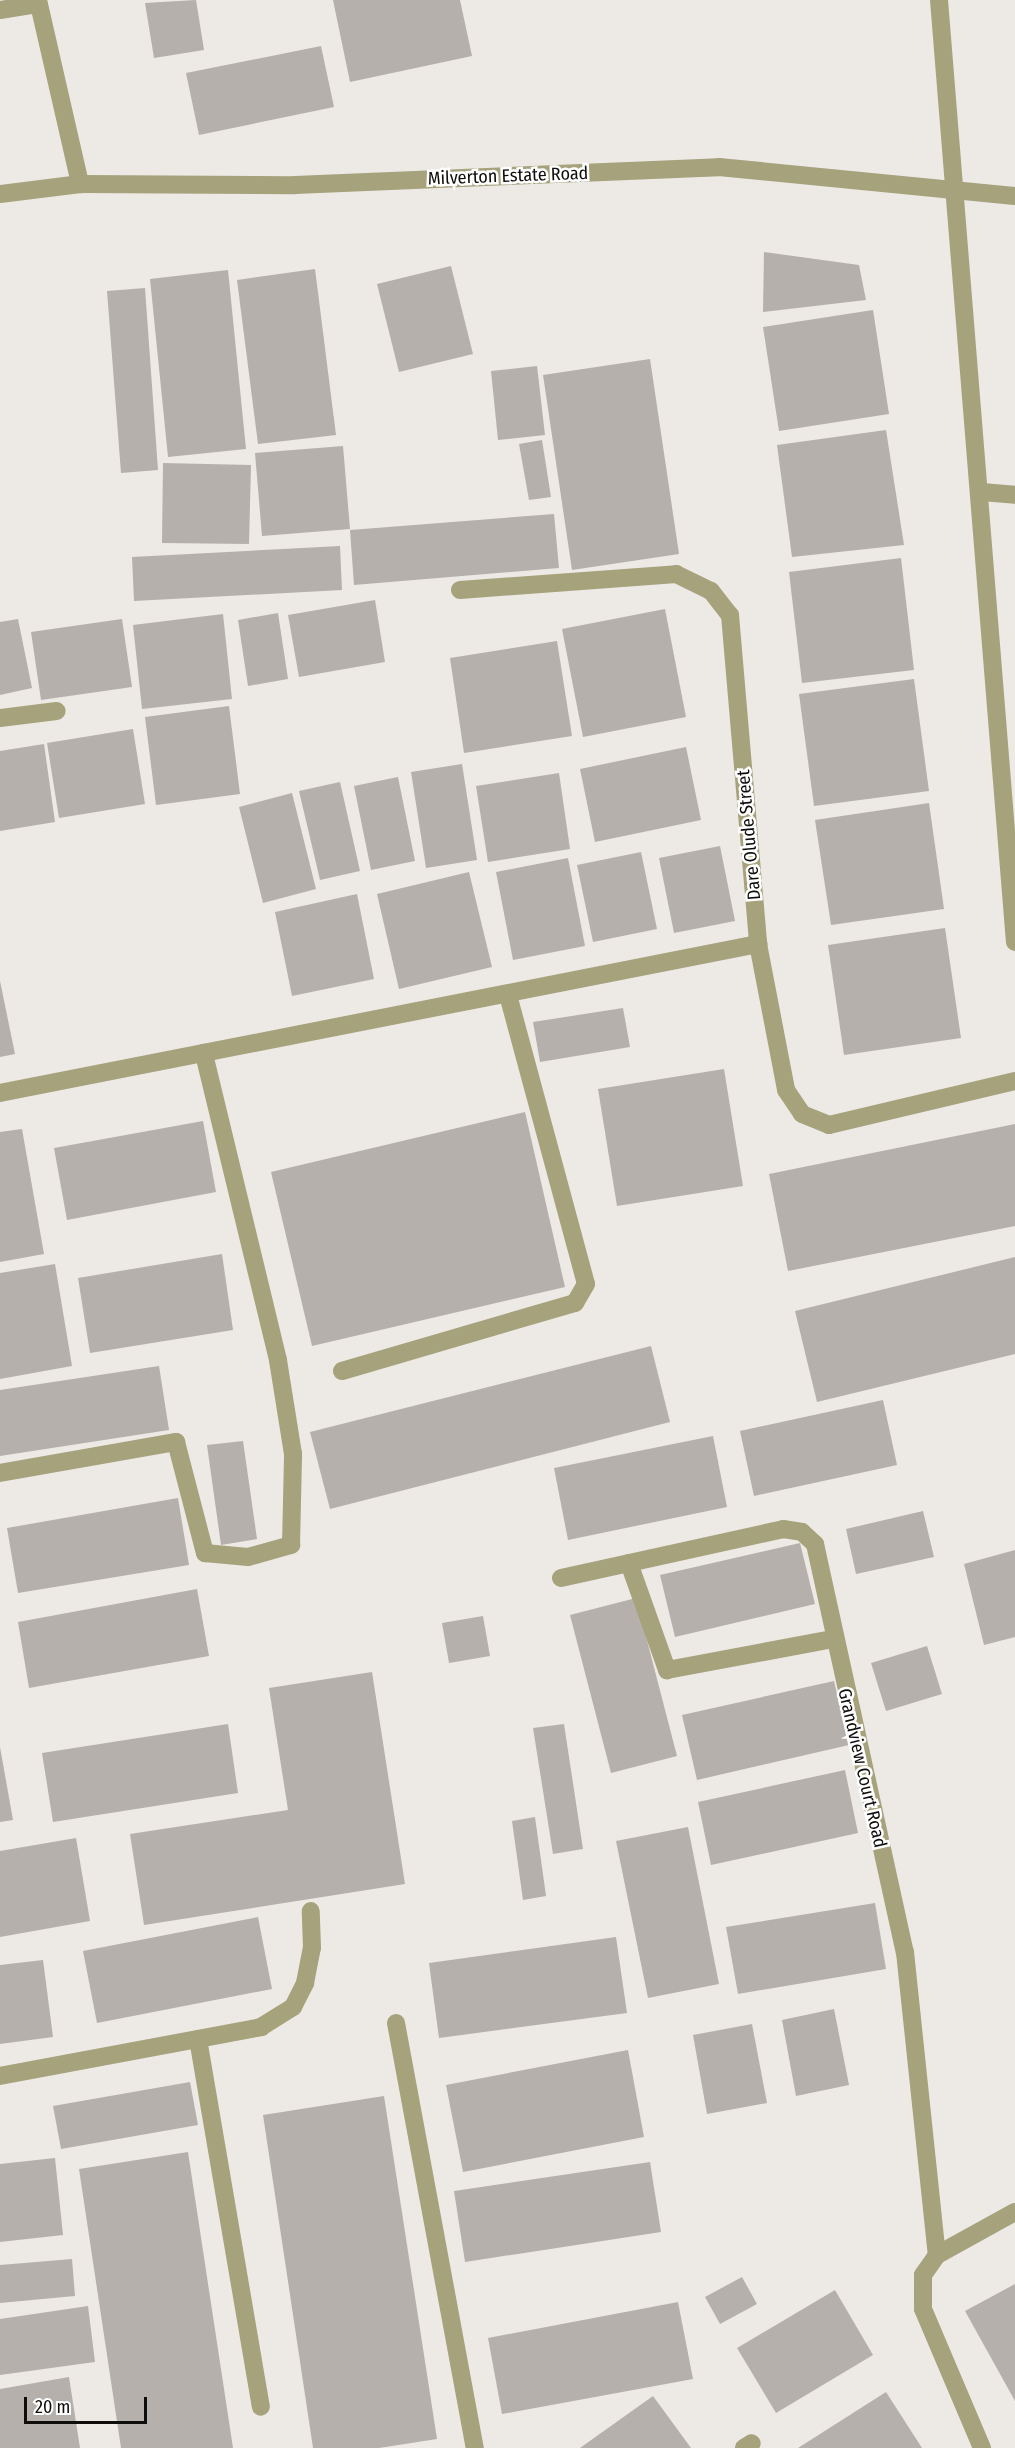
<!DOCTYPE html>
<style>
body{margin:0}
#map{position:relative;width:1015px;height:2448px;overflow:hidden;background:#ede9e5;font-family:"Fira Sans Condensed",sans-serif}
div>[style]{position:absolute}
.building>*{inset:0;background:#b6b0ad}
.lane>*{height:18px;margin:-9px;padding:0 9px;transform-origin:9px;border-radius:9px;background:#a5a27c}
.street>*{height:18px;margin:-9px;padding:0 9px;transform-origin:9px;border-radius:9px;background:#a5a27c}
span{translate:-50% -50%;white-space:nowrap;text-align:center;line-height:1.15;-webkit-text-stroke:5px #fff;paint-order:stroke}
.street-label{font-size:18px;color:#0e0d0b}
.scale{position:absolute;left:24px;top:2397px;width:123px;height:27px;box-sizing:border-box;border:3px solid #0e0d0b;border-top:0;padding-left:8px;font-size:18px;line-height:21px;white-space:nowrap;color:#0e0d0b;-webkit-text-stroke:4px #fff;paint-order:stroke}
</style>
<div id="map">
<div class="building">
<i style="clip-path:polygon(196px 0,204px 50px,154px 58px,145px 3px)"></i>
<i style="clip-path:polygon(333px 0,460px 0,472px 56px,350px 82px)"></i>
<i style="clip-path:polygon(321px 46px,334px 107px,199px 135px,186px 73px)"></i>
<i style="clip-path:polygon(764px 252px,859px 265px,866px 300px,763px 312px)"></i>
<i style="clip-path:polygon(451px 266px,473px 354px,399px 372px,377px 284px)"></i>
<i style="clip-path:polygon(315px 269px,336px 435px,258px 444px,237px 280px)"></i>
<i style="clip-path:polygon(228px 270px,246px 449px,168px 457px,150px 279px)"></i>
<i style="clip-path:polygon(145px 288px,158px 470px,121px 473px,107px 291px)"></i>
<i style="clip-path:polygon(873px 310px,889px 414px,779px 431px,763px 327px)"></i>
<i style="clip-path:polygon(650px 359px,679px 554px,572px 570px,543px 375px)"></i>
<i style="clip-path:polygon(537px 366px,545px 435px,498px 440px,491px 371px)"></i>
<i style="clip-path:polygon(886px 430px,904px 545px,792px 557px,777px 445px)"></i>
<i style="clip-path:polygon(542px 440px,551px 497px,529px 500px,519px 444px)"></i>
<i style="clip-path:polygon(343px 446px,350px 529px,262px 536px,255px 453px)"></i>
<i style="clip-path:polygon(163px 463px,251px 465px,249px 544px,162px 543px)"></i>
<i style="clip-path:polygon(554px 514px,559px 568px,354px 585px,350px 530px)"></i>
<i style="clip-path:polygon(340px 546px,342px 590px,134px 601px,132px 557px)"></i>
<i style="clip-path:polygon(901px 558px,914px 670px,802px 683px,789px 572px)"></i>
<i style="clip-path:polygon(375px 600px,385px 662px,299px 677px,288px 615px)"></i>
<i style="clip-path:polygon(665px 609px,686px 717px,583px 737px,562px 629px)"></i>
<i style="clip-path:polygon(278px 613px,288px 679px,248px 686px,238px 620px)"></i>
<i style="clip-path:polygon(223px 614px,232px 699px,142px 709px,133px 625px)"></i>
<i style="clip-path:polygon(18px 619px,32px 688px,0 695px,0 622px)"></i>
<i style="clip-path:polygon(122px 619px,132px 687px,41px 700px,31px 632px)"></i>
<i style="clip-path:polygon(557px 641px,572px 736px,464px 753px,450px 658px)"></i>
<i style="clip-path:polygon(914px 679px,929px 791px,814px 806px,799px 694px)"></i>
<i style="clip-path:polygon(229px 706px,240px 794px,156px 805px,145px 717px)"></i>
<i style="clip-path:polygon(133px 729px,145px 804px,59px 818px,47px 743px)"></i>
<i style="clip-path:polygon(44px 744px,55px 822px,0 831px,0 751px)"></i>
<i style="clip-path:polygon(686px 747px,701px 820px,595px 842px,580px 769px)"></i>
<i style="clip-path:polygon(462px 764px,477px 860px,426px 868px,411px 772px)"></i>
<i style="clip-path:polygon(559px 773px,570px 849px,488px 862px,476px 786px)"></i>
<i style="clip-path:polygon(398px 777px,415px 861px,371px 870px,354px 786px)"></i>
<i style="clip-path:polygon(340px 782px,360px 871px,320px 880px,299px 791px)"></i>
<i style="clip-path:polygon(292px 793px,316px 889px,263px 903px,239px 807px)"></i>
<i style="clip-path:polygon(929px 803px,944px 909px,831px 925px,815px 820px)"></i>
<i style="clip-path:polygon(720px 846px,735px 921px,674px 933px,659px 858px)"></i>
<i style="clip-path:polygon(641px 852px,657px 929px,593px 942px,577px 865px)"></i>
<i style="clip-path:polygon(568px 858px,585px 946px,513px 960px,496px 872px)"></i>
<i style="clip-path:polygon(469px 872px,492px 967px,399px 989px,377px 894px)"></i>
<i style="clip-path:polygon(357px 894px,374px 979px,292px 996px,275px 912px)"></i>
<i style="clip-path:polygon(945px 928px,961px 1038px,844px 1055px,828px 945px)"></i>
<i style="clip-path:polygon(0 981px,15px 1054px,0 1057px)"></i>
<i style="clip-path:polygon(623px 1008px,630px 1047px,540px 1062px,533px 1022px)"></i>
<i style="clip-path:polygon(724px 1069px,743px 1186px,617px 1206px,598px 1089px)"></i>
<i style="clip-path:polygon(525px 1112px,565px 1287px,312px 1346px,271px 1172px)"></i>
<i style="clip-path:polygon(203px 1121px,216px 1192px,67px 1220px,54px 1148px)"></i>
<i style="clip-path:polygon(1015px 1124px,1015px 1226px,788px 1271px,769px 1174px)"></i>
<i style="clip-path:polygon(22px 1129px,44px 1254px,0 1262px,0 1132px)"></i>
<i style="clip-path:polygon(222px 1254px,233px 1330px,90px 1353px,78px 1278px)"></i>
<i style="clip-path:polygon(1015px 1257px,1015px 1354px,817px 1402px,795px 1311px)"></i>
<i style="clip-path:polygon(55px 1264px,72px 1366px,0 1379px,0 1273px)"></i>
<i style="clip-path:polygon(651px 1346px,670px 1422px,330px 1509px,310px 1432px)"></i>
<i style="clip-path:polygon(159px 1366px,169px 1430px,0 1456px,0 1390px)"></i>
<i style="clip-path:polygon(883px 1400px,897px 1465px,754px 1496px,740px 1431px)"></i>
<i style="clip-path:polygon(713px 1436px,727px 1507px,568px 1540px,554px 1468px)"></i>
<i style="clip-path:polygon(243px 1441px,257px 1539px,221px 1545px,207px 1445px)"></i>
<i style="clip-path:polygon(178px 1498px,189px 1565px,18px 1593px,7px 1528px)"></i>
<i style="clip-path:polygon(923px 1511px,934px 1557px,856px 1574px,846px 1529px)"></i>
<i style="clip-path:polygon(800px 1543px,815px 1604px,675px 1637px,660px 1575px)"></i>
<i style="clip-path:polygon(1015px 1550px,1015px 1637px,984px 1645px,964px 1564px)"></i>
<i style="clip-path:polygon(197px 1589px,209px 1656px,29px 1688px,18px 1622px)"></i>
<i style="clip-path:polygon(636px 1598px,677px 1756px,611px 1773px,570px 1615px)"></i>
<i style="clip-path:polygon(483px 1616px,490px 1656px,449px 1663px,442px 1623px)"></i>
<i style="clip-path:polygon(927px 1646px,942px 1694px,886px 1711px,871px 1663px)"></i>
<i style="clip-path:polygon(372px 1672px,405px 1884px,144px 1925px,130px 1834px,288px 1810px,269px 1688px)"></i>
<i style="clip-path:polygon(834px 1681px,849px 1745px,697px 1780px,682px 1715px)"></i>
<i style="clip-path:polygon(228px 1724px,238px 1793px,53px 1822px,42px 1753px)"></i>
<i style="clip-path:polygon(564px 1724px,583px 1849px,553px 1854px,533px 1728px)"></i>
<i style="clip-path:polygon(0 1747px,13px 1820px,0 1822px)"></i>
<i style="clip-path:polygon(845px 1770px,858px 1833px,711px 1865px,698px 1802px)"></i>
<i style="clip-path:polygon(535px 1817px,546px 1896px,523px 1900px,512px 1821px)"></i>
<i style="clip-path:polygon(688px 1827px,719px 1984px,648px 1998px,616px 1841px)"></i>
<i style="clip-path:polygon(76px 1838px,90px 1921px,0 1937px,0 1851px)"></i>
<i style="clip-path:polygon(875px 1903px,886px 1969px,738px 1994px,726px 1927px)"></i>
<i style="clip-path:polygon(258px 1917px,272px 1989px,97px 2023px,83px 1951px)"></i>
<i style="clip-path:polygon(616px 1937px,627px 2013px,439px 2038px,429px 1963px)"></i>
<i style="clip-path:polygon(43px 1960px,53px 2037px,0 2044px,0 1965px)"></i>
<i style="clip-path:polygon(834px 2009px,849px 2085px,796px 2096px,782px 2020px)"></i>
<i style="clip-path:polygon(752px 2024px,767px 2103px,707px 2114px,693px 2035px)"></i>
<i style="clip-path:polygon(628px 2050px,644px 2137px,463px 2172px,446px 2085px)"></i>
<i style="clip-path:polygon(190px 2082px,198px 2125px,61px 2149px,53px 2106px)"></i>
<i style="clip-path:polygon(384px 2096px,437px 2439px,379px 2448px,313px 2448px,263px 2115px)"></i>
<i style="clip-path:polygon(188px 2152px,233px 2448px,121px 2448px,79px 2169px)"></i>
<i style="clip-path:polygon(55px 2158px,63px 2235px,0 2242px,0 2164px)"></i>
<i style="clip-path:polygon(650px 2162px,661px 2232px,465px 2262px,454px 2191px)"></i>
<i style="clip-path:polygon(72px 2259px,75px 2296px,0 2303px,0 2265px)"></i>
<i style="clip-path:polygon(742px 2277px,757px 2304px,720px 2324px,705px 2297px)"></i>
<i style="clip-path:polygon(1015px 2284px,1015px 2401px,965px 2311px)"></i>
<i style="clip-path:polygon(835px 2290px,873px 2355px,776px 2413px,737px 2348px)"></i>
<i style="clip-path:polygon(678px 2302px,693px 2379px,502px 2414px,488px 2338px)"></i>
<i style="clip-path:polygon(88px 2306px,95px 2362px,0 2375px,0 2319px)"></i>
<i style="clip-path:polygon(69px 2377px,80px 2448px,0 2448px,0 2389px)"></i>
<i style="clip-path:polygon(886px 2392px,922px 2448px,798px 2448px)"></i>
<i style="clip-path:polygon(653px 2396px,691px 2448px,580px 2448px)"></i>
</div>
<div class="lane">
<i style="left:0;top:10px;width:39px;rotate:-9deg"></i>
<i style="left:342px;top:1371px;width:243px;rotate:-16.3deg"></i>
<i style="left:575px;top:1303px;width:22px;rotate:-60deg"></i>
<i style="left:586px;top:1284px;width:300px;rotate:-105.1deg"></i>
<i style="left:198px;top:2039px;width:373px;rotate:80.3deg"></i>
</div>
<div class="street">
<i style="left:38px;top:0;width:189px;rotate:77.1deg"></i>
<i style="left:939px;top:0;width:945px;rotate:85.39deg"></i>
<i style="left:0;top:194px;width:81px;rotate:-7.1deg"></i>
<i style="left:80px;top:184px;width:215px;rotate:0.3deg"></i>
<i style="left:295px;top:185px;width:424px;rotate:-2.4deg"></i>
<i style="left:719px;top:167px;width:297px;rotate:5.6deg"></i>
<i style="left:982px;top:492px;width:33px;rotate:5deg"></i>
<i style="left:460px;top:590px;width:217px;rotate:-4.2deg"></i>
<i style="left:676px;top:574px;width:39px;rotate:26deg"></i>
<i style="left:711px;top:591px;width:31px;rotate:52deg"></i>
<i style="left:730px;top:615px;width:330px;rotate:85.1deg"></i>
<i style="left:758px;top:944px;width:149px;rotate:79.1deg"></i>
<i style="left:786px;top:1090px;width:29px;rotate:56deg"></i>
<i style="left:802px;top:1114px;width:29px;rotate:22deg"></i>
<i style="left:829px;top:1125px;width:191px;rotate:-13.3deg"></i>
<i style="left:0;top:718px;width:57px;rotate:-7deg"></i>
<i style="left:0;top:1093px;width:773px;rotate:-11.12deg"></i>
<i style="left:0;top:1473px;width:179px;rotate:-10deg"></i>
<i style="left:176px;top:1442px;width:115px;rotate:75.4deg"></i>
<i style="left:205px;top:1553px;width:43px;rotate:5.3deg"></i>
<i style="left:248px;top:1557px;width:45px;rotate:-15.6deg"></i>
<i style="left:291px;top:1545px;width:91px;rotate:-88.7deg"></i>
<i style="left:293px;top:1454px;width:95px;rotate:-99.1deg"></i>
<i style="left:278px;top:1360px;width:316px;rotate:-103.6deg"></i>
<i style="left:629px;top:1563px;width:114px;rotate:70.4deg"></i>
<i style="left:667px;top:1670px;width:168px;rotate:-10.6deg"></i>
<i style="left:561px;top:1578px;width:227px;rotate:-12.4deg"></i>
<i style="left:783px;top:1529px;width:19px;rotate:9deg"></i>
<i style="left:802px;top:1532px;width:18px;rotate:43deg"></i>
<i style="left:815px;top:1544px;width:418px;rotate:77.6deg"></i>
<i style="left:905px;top:1952px;width:305px;rotate:84deg"></i>
<i style="left:396px;top:2023px;width:432px;rotate:79.5deg"></i>
<i style="left:0;top:2076px;width:266px;rotate:-10.6deg"></i>
<i style="left:261px;top:2027px;width:38px;rotate:-32deg"></i>
<i style="left:293px;top:2007px;width:27px;rotate:-63deg"></i>
<i style="left:305px;top:1983px;width:36px;rotate:-79deg"></i>
<i style="left:312px;top:1948px;width:37px;rotate:-92deg"></i>
<i style="left:744px;top:2448px;width:9px;rotate:-32deg"></i>
<i style="left:982px;top:2448px;width:151px;rotate:-113deg"></i>
<i style="left:923px;top:2309px;width:34px;rotate:-90deg"></i>
<i style="left:923px;top:2275px;width:24px;rotate:-55deg"></i>
<i style="left:937px;top:2255px;width:89px;rotate:-28.9deg"></i>
</div>
<div class="street-label">
<span style="left:508px;top:176px;rotate:-2deg">Milverton Estate Road</span>
<span style="left:749px;top:835px;rotate:-95deg">Dare Olude Street</span>
<span style="left:862px;top:1768px;rotate:77deg">Grandview Court Road</span>
</div>
<div class="scale">20 m</div>
</div>
